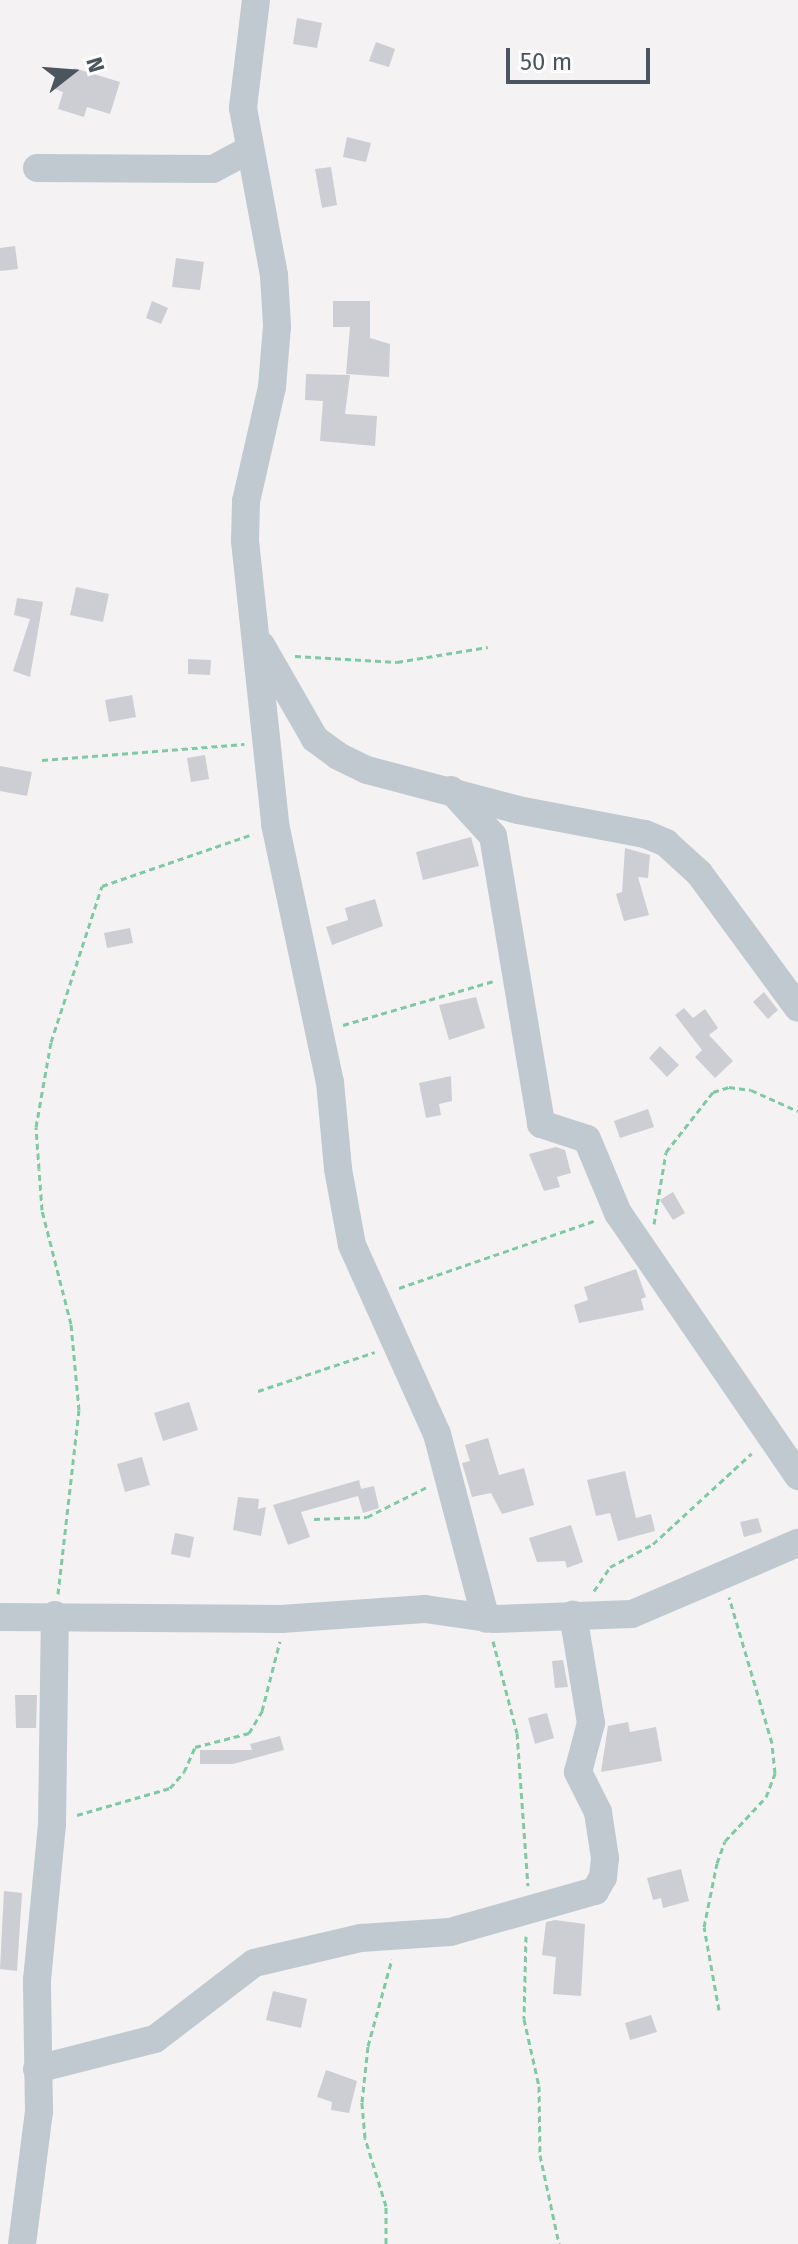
<!DOCTYPE html>
<style>
body{margin:0}
#map{position:relative;width:798px;height:2244px;overflow:hidden;background:#f4f2f2;font-family:"Fira Sans",sans-serif}
div>[style]{position:absolute}
.building>*{inset:0;background:#cdced4}
.path>*{height:3px;margin-top:-1.5px;transform-origin:0;background:repeating-linear-gradient(90deg,#7fcaa5 0 6px,transparent 0 10px)}
.minor>*{height:28px;margin:-14px;padding:0 14px;transform-origin:14px;border-radius:14px;background:#c1c9d0}
span{translate:-50% -50%;white-space:nowrap;text-align:center;line-height:1.15;-webkit-text-stroke:8px #fff;paint-order:stroke}
.north{position:absolute;left:32px;top:32px;width:80px;height:80px;-webkit-text-stroke:6px #fff;paint-order:stroke;rotate:73deg;font-size:22px;font-weight:700;line-height:32px;text-align:center;color:#4b555f}
.north::after{content:'';display:block;margin:auto;width:28px;height:36px;background:#4b555f;clip-path:polygon(50% 0,100% 100%,50% 72%,0 100%)}
.scale{position:absolute;left:506px;top:48px;width:144px;height:36px;box-sizing:border-box;border:4px solid #4b555f;border-top:0;padding-left:10px;font-size:24px;line-height:28px;white-space:nowrap;color:#4b555f;-webkit-text-stroke:6px #fff;paint-order:stroke}
</style>
<div id="map">
<div class="building">
<i style="clip-path:polygon(297px 18px,322px 23px,317px 48px,293px 44px)"></i>
<i style="clip-path:polygon(376px 42px,395px 49px,389px 67px,369px 61px)"></i>
<i style="clip-path:polygon(74px 68px,120px 82px,110px 114px,87px 107px,84px 117px,58px 109px,63px 92px,55px 89px,60px 72px,71px 76px)"></i>
<i style="clip-path:polygon(347px 137px,371px 143px,366px 162px,343px 157px)"></i>
<i style="clip-path:polygon(331px 167px,337px 205px,322px 208px,315px 169px)"></i>
<i style="clip-path:polygon(15px 246px,18px 269px,0 271px,0 248px)"></i>
<i style="clip-path:polygon(176px 258px,204px 262px,200px 290px,172px 287px)"></i>
<i style="clip-path:polygon(152px 301px,168px 308px,161px 324px,146px 318px)"></i>
<i style="clip-path:polygon(333px 301px,370px 301px,370px 338px,390px 344px,389px 377px,346px 374px,350px 327px,333px 327px)"></i>
<i style="clip-path:polygon(306px 374px,350px 375px,345px 414px,377px 416px,375px 446px,320px 441px,323px 401px,305px 400px)"></i>
<i style="clip-path:polygon(76px 587px,109px 594px,103px 622px,70px 615px)"></i>
<i style="clip-path:polygon(17px 598px,43px 602px,30px 677px,13px 671px,30px 619px,14px 615px)"></i>
<i style="clip-path:polygon(188px 659px,211px 660px,210px 675px,188px 674px)"></i>
<i style="clip-path:polygon(132px 695px,136px 717px,109px 722px,105px 700px)"></i>
<i style="clip-path:polygon(205px 755px,209px 779px,191px 782px,187px 758px)"></i>
<i style="clip-path:polygon(0 766px,32px 772px,27px 796px,0 791px)"></i>
<i style="clip-path:polygon(471px 837px,479px 866px,423px 880px,416px 852px)"></i>
<i style="clip-path:polygon(625px 848px,650px 855px,648px 878px,638px 877px,649px 915px,624px 921px,616px 894px,622px 892px)"></i>
<i style="clip-path:polygon(375px 899px,383px 926px,332px 945px,326px 927px,348px 920px,345px 908px)"></i>
<i style="clip-path:polygon(130px 928px,133px 943px,107px 948px,104px 933px)"></i>
<i style="clip-path:polygon(764px 992px,778px 1010px,768px 1019px,753px 1002px)"></i>
<i style="clip-path:polygon(476px 997px,485px 1028px,449px 1040px,439px 1005px)"></i>
<i style="clip-path:polygon(684px 1008px,693px 1018px,705px 1009px,718px 1028px,709px 1035px,733px 1061px,715px 1078px,695px 1057px,702px 1050px,675px 1015px)"></i>
<i style="clip-path:polygon(660px 1046px,679px 1065px,667px 1077px,649px 1058px)"></i>
<i style="clip-path:polygon(451px 1076px,452px 1101px,439px 1104px,441px 1115px,426px 1118px,419px 1083px)"></i>
<i style="clip-path:polygon(648px 1109px,654px 1127px,620px 1138px,614px 1121px)"></i>
<i style="clip-path:polygon(556px 1147px,565px 1150px,571px 1173px,557px 1177px,560px 1187px,544px 1191px,529px 1154px)"></i>
<i style="clip-path:polygon(673px 1192px,685px 1213px,673px 1220px,660px 1200px)"></i>
<i style="clip-path:polygon(636px 1269px,646px 1297px,641px 1299px,644px 1310px,579px 1323px,574px 1305px,588px 1300px,584px 1287px)"></i>
<i style="clip-path:polygon(189px 1402px,198px 1430px,163px 1441px,154px 1413px)"></i>
<i style="clip-path:polygon(488px 1438px,499px 1475px,524px 1468px,534px 1505px,502px 1514px,491px 1493px,472px 1497px,462px 1463px,470px 1461px,465px 1445px)"></i>
<i style="clip-path:polygon(142px 1457px,150px 1485px,125px 1492px,117px 1464px)"></i>
<i style="clip-path:polygon(625px 1471px,636px 1518px,651px 1514px,655px 1531px,618px 1541px,610px 1513px,596px 1516px,587px 1480px)"></i>
<i style="clip-path:polygon(359px 1480px,361px 1489px,374px 1486px,379px 1508px,363px 1513px,358px 1496px,301px 1512px,310px 1537px,288px 1545px,273px 1505px)"></i>
<i style="clip-path:polygon(238px 1497px,259px 1499px,258px 1509px,266px 1507px,261px 1536px,233px 1530px)"></i>
<i style="clip-path:polygon(758px 1518px,762px 1532px,744px 1537px,740px 1522px)"></i>
<i style="clip-path:polygon(571px 1525px,583px 1562px,567px 1568px,565px 1561px,537px 1562px,529px 1538px)"></i>
<i style="clip-path:polygon(175px 1533px,194px 1537px,190px 1558px,171px 1554px)"></i>
<i style="clip-path:polygon(563px 1660px,568px 1687px,555px 1688px,552px 1661px)"></i>
<i style="clip-path:polygon(15px 1695px,37px 1695px,36px 1728px,16px 1728px)"></i>
<i style="clip-path:polygon(547px 1713px,554px 1738px,535px 1744px,528px 1718px)"></i>
<i style="clip-path:polygon(628px 1722px,630px 1732px,656px 1727px,662px 1761px,601px 1772px,608px 1726px)"></i>
<i style="clip-path:polygon(280px 1736px,284px 1750px,233px 1764px,200px 1764px,200px 1750px,252px 1750px,250px 1744px)"></i>
<i style="clip-path:polygon(681px 1869px,689px 1901px,663px 1908px,661px 1898px,653px 1900px,647px 1878px)"></i>
<i style="clip-path:polygon(4px 1891px,22px 1893px,17px 1971px,0 1969px)"></i>
<i style="clip-path:polygon(555px 1920px,585px 1924px,581px 1996px,553px 1994px,556px 1957px,542px 1955px,546px 1922px)"></i>
<i style="clip-path:polygon(273px 1991px,307px 1999px,301px 2028px,266px 2020px)"></i>
<i style="clip-path:polygon(651px 2015px,657px 2032px,630px 2040px,625px 2023px)"></i>
<i style="clip-path:polygon(326px 2070px,357px 2081px,349px 2113px,331px 2110px,332px 2102px,317px 2097px)"></i>
</div>
<div class="path">
<i style="left:295px;top:656px;width:102px;rotate:3.4deg"></i>
<i style="left:397px;top:662px;width:92px;rotate:-9.4deg"></i>
<i style="left:42px;top:760px;width:203px;rotate:-4.5deg"></i>
<i style="left:343px;top:1025px;width:156px;rotate:-16.3deg"></i>
<i style="left:654px;top:1224px;width:73px;rotate:-80.5deg"></i>
<i style="left:666px;top:1152px;width:76px;rotate:-51.9deg"></i>
<i style="left:713px;top:1092px;width:17px;rotate:-17deg"></i>
<i style="left:729px;top:1087px;width:22px;rotate:8deg"></i>
<i style="left:751px;top:1090px;width:51px;rotate:24.1deg"></i>
<i style="left:399px;top:1288px;width:208px;rotate:-19deg"></i>
<i style="left:258px;top:1391px;width:123px;rotate:-18.4deg"></i>
<i style="left:314px;top:1519px;width:53px;rotate:-2.2deg"></i>
<i style="left:367px;top:1517px;width:67px;rotate:-26.6deg"></i>
<i style="left:594px;top:1591px;width:29px;rotate:-56deg"></i>
<i style="left:610px;top:1567px;width:49px;rotate:-28.1deg"></i>
<i style="left:653px;top:1544px;width:134px;rotate:-42.6deg"></i>
<i style="left:58px;top:1594px;width:185px;rotate:-83.5deg"></i>
<i style="left:79px;top:1410px;width:86px;rotate:-95.3deg"></i>
<i style="left:71px;top:1324px;width:118px;rotate:-104.3deg"></i>
<i style="left:42px;top:1210px;width:41px;rotate:-94.2deg"></i>
<i style="left:39px;top:1169px;width:42px;rotate:-94.1deg"></i>
<i style="left:36px;top:1127px;width:86px;rotate:-80deg"></i>
<i style="left:51px;top:1042px;width:164px;rotate:-71.9deg"></i>
<i style="left:102px;top:886px;width:160px;rotate:-19deg"></i>
<i style="left:493px;top:1641px;width:95px;rotate:75.4deg"></i>
<i style="left:517px;top:1733px;width:153px;rotate:85.9deg"></i>
<i style="left:77px;top:1815px;width:97px;rotate:-16.2deg"></i>
<i style="left:170px;top:1788px;width:21px;rotate:-49deg"></i>
<i style="left:184px;top:1772px;width:27px;rotate:-66deg"></i>
<i style="left:195px;top:1747px;width:56px;rotate:-14.5deg"></i>
<i style="left:249px;top:1733px;width:26px;rotate:-59deg"></i>
<i style="left:262px;top:1711px;width:72px;rotate:-75.6deg"></i>
<i style="left:526px;top:1936px;width:83px;rotate:91.4deg"></i>
<i style="left:524px;top:2019px;width:69px;rotate:77.4deg"></i>
<i style="left:539px;top:2086px;width:69px;rotate:89.2deg"></i>
<i style="left:540px;top:2155px;width:91px;rotate:77.9deg"></i>
<i style="left:719px;top:2010px;width:84px;rotate:-100.2deg"></i>
<i style="left:704px;top:1927px;width:65px;rotate:-78.5deg"></i>
<i style="left:717px;top:1863px;width:23px;rotate:-70deg"></i>
<i style="left:725px;top:1841px;width:60px;rotate:-47deg"></i>
<i style="left:766px;top:1797px;width:26px;rotate:-69deg"></i>
<i style="left:775px;top:1773px;width:30px;rotate:-96deg"></i>
<i style="left:772px;top:1743px;width:152px;rotate:-106.4deg"></i>
<i style="left:386px;top:2244px;width:38px;rotate:-90deg"></i>
<i style="left:386px;top:2206px;width:71px;rotate:-107.2deg"></i>
<i style="left:365px;top:2138px;width:36px;rotate:-95deg"></i>
<i style="left:362px;top:2102px;width:56px;rotate:-83.9deg"></i>
<i style="left:368px;top:2046px;width:90px;rotate:-74.6deg"></i>
</div>
<div class="minor">
<i style="left:256px;top:0;width:109px;rotate:96.9deg"></i>
<i style="left:243px;top:108px;width:170px;rotate:79.5deg"></i>
<i style="left:274px;top:275px;width:51px;rotate:86.6deg"></i>
<i style="left:277px;top:326px;width:61px;rotate:94.7deg"></i>
<i style="left:272px;top:387px;width:117px;rotate:102.8deg"></i>
<i style="left:246px;top:501px;width:40px;rotate:91.4deg"></i>
<i style="left:245px;top:541px;width:285px;rotate:83.9deg"></i>
<i style="left:275px;top:824px;width:264px;rotate:78deg"></i>
<i style="left:330px;top:1082px;width:87px;rotate:84.7deg"></i>
<i style="left:338px;top:1169px;width:77px;rotate:79.6deg"></i>
<i style="left:352px;top:1245px;width:207px;rotate:65.8deg"></i>
<i style="left:437px;top:1434px;width:191px;rotate:75.2deg"></i>
<i style="left:37px;top:168px;width:176px;rotate:0.3deg"></i>
<i style="left:213px;top:169px;width:38px;rotate:-28deg"></i>
<i style="left:261px;top:645px;width:108px;rotate:60.1deg"></i>
<i style="left:315px;top:739px;width:29px;rotate:36deg"></i>
<i style="left:338px;top:756px;width:32px;rotate:26deg"></i>
<i style="left:367px;top:770px;width:156px;rotate:14.8deg"></i>
<i style="left:518px;top:810px;width:129px;rotate:10.7deg"></i>
<i style="left:645px;top:834px;width:23px;rotate:23deg"></i>
<i style="left:666px;top:843px;width:45px;rotate:42.3deg"></i>
<i style="left:699px;top:873px;width:167px;rotate:53.7deg"></i>
<i style="left:451px;top:790px;width:62px;rotate:47.6deg"></i>
<i style="left:493px;top:836px;width:292px;rotate:80.5deg"></i>
<i style="left:541px;top:1124px;width:48px;rotate:18.1deg"></i>
<i style="left:587px;top:1139px;width:80px;rotate:67.3deg"></i>
<i style="left:618px;top:1213px;width:319px;rotate:55.6deg"></i>
<i style="left:0;top:1617px;width:281px;rotate:0.4deg"></i>
<i style="left:281px;top:1619px;width:144px;rotate:-4deg"></i>
<i style="left:425px;top:1609px;width:70px;rotate:8.2deg"></i>
<i style="left:494px;top:1619px;width:138px;rotate:-2.1deg"></i>
<i style="left:632px;top:1614px;width:181px;rotate:-23.2deg"></i>
<i style="left:37px;top:2069px;width:122px;rotate:-14.3deg"></i>
<i style="left:155px;top:2039px;width:125px;rotate:-37.5deg"></i>
<i style="left:254px;top:1963px;width:110px;rotate:-13.2deg"></i>
<i style="left:361px;top:1938px;width:89px;rotate:-3.9deg"></i>
<i style="left:450px;top:1932px;width:151px;rotate:-15.8deg"></i>
<i style="left:595px;top:1891px;width:16px;rotate:-60deg"></i>
<i style="left:603px;top:1877px;width:19px;rotate:-84deg"></i>
<i style="left:605px;top:1858px;width:47px;rotate:-98.7deg"></i>
<i style="left:598px;top:1812px;width:45px;rotate:-116.6deg"></i>
<i style="left:578px;top:1772px;width:51px;rotate:-75.1deg"></i>
<i style="left:591px;top:1723px;width:110px;rotate:-99.4deg"></i>
<i style="left:22px;top:2244px;width:133px;rotate:-82.7deg"></i>
<i style="left:39px;top:2112px;width:132px;rotate:-90.9deg"></i>
<i style="left:37px;top:1980px;width:157px;rotate:-84.5deg"></i>
<i style="left:52px;top:1824px;width:209px;rotate:-89.2deg"></i>
</div>
<div class="north">N</div>
<div class="scale">50 m</div>
</div>
